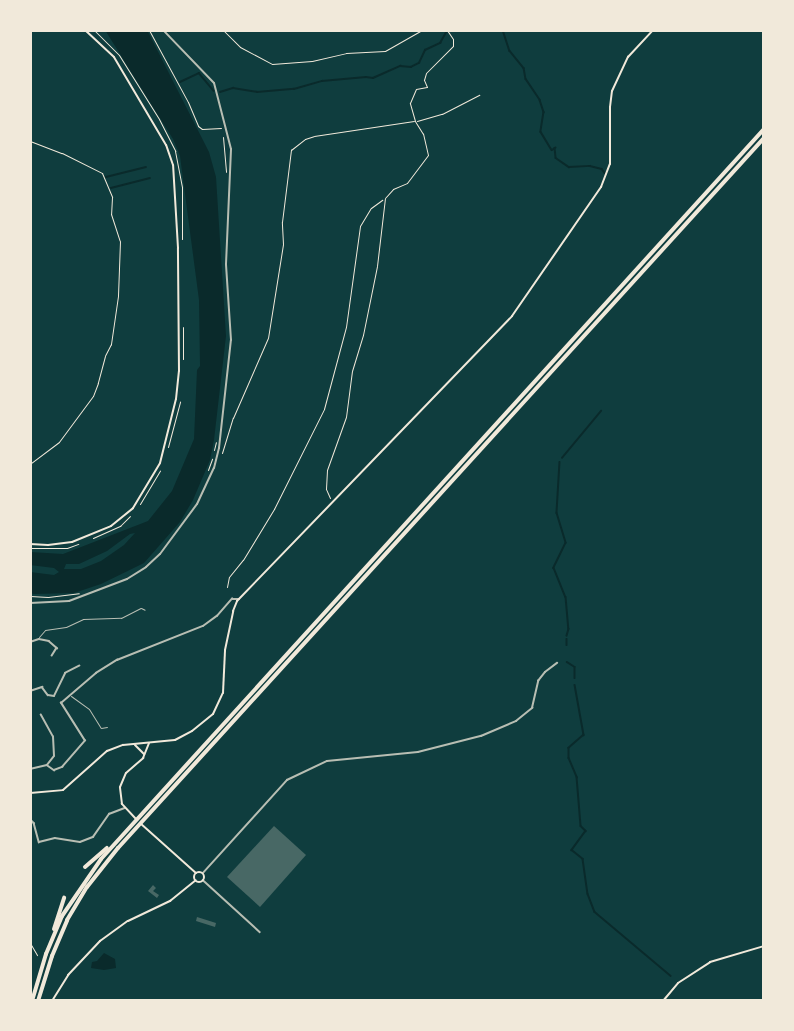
<!DOCTYPE html>
<style>
body{margin:0}
#map{position:relative;width:794px;height:1031px;overflow:hidden;background:#0f3d3e;font-family:Georgia,serif}
div>[style]{position:absolute}
.water>*{inset:0;background:#0a2a2b}
.stream>*{height:1.5px;margin:-0.75px;padding:0 0.75px;transform-origin:0.75px;border-radius:0.75px;background:#0a2a2b}
.building>*{inset:0;background:#486865}
.path>*{height:1px;margin:-0.5px;padding:0 0.5px;transform-origin:0.5px;border-radius:0.5px;background:#f1e9da}
.service>*{height:1px;margin:-0.5px;padding:0 0.5px;transform-origin:0.5px;border-radius:0.5px;background:#b8beb3}
.minor>*{height:1.5px;margin:-0.75px;padding:0 0.75px;transform-origin:0.75px;border-radius:0.75px;background:#b8beb3}
.tertiary>*{height:2px;margin:-1px;padding:0 1px;transform-origin:1px;border-radius:1px;background:#b8beb3}
.secondary>*{height:2px;margin:-1px;padding:0 1px;transform-origin:1px;border-radius:1px;background:#f1e9da}
.secondary>.ring{margin:-1px;padding:0;box-sizing:content-box;background:none;border:2px solid #f1e9da;border-radius:50%}
.motorway>*{height:4px;margin:-2px;padding:0 2px;transform-origin:2px;border-radius:2px;background:#f1e9da}
span{translate:-50% -50%;white-space:nowrap;text-align:center;line-height:1.15;-webkit-text-stroke:6px #f1e9da;paint-order:stroke}
.frame{position:absolute;inset:0;border:32px solid #f1e9da;pointer-events:none}
</style>
<div id="map">
<div class="water">
<i style="clip-path:polygon(evenodd,105px 30px,147px 30px,209px 152px,216px 177px,226px 336px,214px 440px,210px 460px,193px 500px,180px 522px,144px 563px,101px 584px,74px 593px,34px 594px,30px 593px,30px 572px,54px 575px,59px 572px,54px 568px,30px 565px,30px 552px,63px 554px,148px 521px,172px 491px,194px 439px,197px 370px,200px 366px,199px 300px,180px 156px,173px 139px,105px 30px,135px 533px,124px 545px,101px 561px,81px 569px,64px 569px,66px 564px,79px 564px,107px 551px,130px 534px,135px 533px)"></i>
<i style="clip-path:polygon(104px 953px,115px 959px,116px 968px,104px 970px,91px 968px,92px 962px,97px 961px)"></i>
</div>
<div class="stream">
<i style="left:503px;top:30px;width:22px;rotate:72deg"></i>
<i style="left:510px;top:51px;width:22px;rotate:51deg"></i>
<i style="left:524px;top:68px;width:11px;rotate:80deg"></i>
<i style="left:526px;top:79px;width:25px;rotate:56deg"></i>
<i style="left:540px;top:100px;width:13px;rotate:72deg"></i>
<i style="left:544px;top:112px;width:20px;rotate:99deg"></i>
<i style="left:541px;top:132px;width:21px;rotate:59deg"></i>
<i style="left:552px;top:150px;width:4px;rotate:-34deg"></i>
<i style="left:555px;top:148px;width:10px;rotate:84deg"></i>
<i style="left:556px;top:158px;width:16px;rotate:35deg"></i>
<i style="left:569px;top:167px;width:21px;rotate:-3deg"></i>
<i style="left:590px;top:166px;width:12px;rotate:14deg"></i>
<i style="left:602px;top:169px;width:5px;rotate:53deg"></i>
<i style="left:180px;top:82px;width:21px;rotate:-25deg"></i>
<i style="left:199px;top:73px;width:23px;rotate:50deg"></i>
<i style="left:220px;top:92px;width:14px;rotate:-17deg"></i>
<i style="left:233px;top:88px;width:24px;rotate:9deg"></i>
<i style="left:257px;top:92px;width:37px;rotate:-5deg"></i>
<i style="left:294px;top:89px;width:29px;rotate:-16deg"></i>
<i style="left:322px;top:81px;width:44px;rotate:-5.2deg"></i>
<i style="left:366px;top:77px;width:7px;rotate:8deg"></i>
<i style="left:373px;top:78px;width:30px;rotate:-24deg"></i>
<i style="left:400px;top:66px;width:11px;rotate:5deg"></i>
<i style="left:411px;top:67px;width:9px;rotate:-27deg"></i>
<i style="left:419px;top:63px;width:14px;rotate:-65deg"></i>
<i style="left:425px;top:50px;width:17px;rotate:-25deg"></i>
<i style="left:440px;top:43px;width:14px;rotate:-60deg"></i>
<i style="left:106px;top:177px;width:41px;rotate:-14deg"></i>
<i style="left:111px;top:188px;width:40px;rotate:-14.4deg"></i>
<i style="left:562px;top:458px;width:61px;rotate:-50.3deg"></i>
<i style="left:560px;top:462px;width:51px;rotate:93.4deg"></i>
<i style="left:557px;top:513px;width:31px;rotate:73deg"></i>
<i style="left:566px;top:543px;width:28px;rotate:116deg"></i>
<i style="left:554px;top:568px;width:31px;rotate:68deg"></i>
<i style="left:566px;top:597px;width:32px;rotate:85deg"></i>
<i style="left:569px;top:629px;width:7px;rotate:106deg"></i>
<i style="left:567px;top:639px;width:6px;rotate:90deg"></i>
<i style="left:567px;top:662px;width:9px;rotate:32deg"></i>
<i style="left:575px;top:667px;width:11px;rotate:90deg"></i>
<i style="left:575px;top:685px;width:51px;rotate:79.8deg"></i>
<i style="left:584px;top:735px;width:20px;rotate:139deg"></i>
<i style="left:569px;top:748px;width:10px;rotate:90deg"></i>
<i style="left:569px;top:758px;width:21px;rotate:67deg"></i>
<i style="left:577px;top:777px;width:49px;rotate:85.3deg"></i>
<i style="left:581px;top:826px;width:7px;rotate:45deg"></i>
<i style="left:586px;top:831px;width:24px;rotate:126deg"></i>
<i style="left:572px;top:850px;width:14px;rotate:39deg"></i>
<i style="left:583px;top:859px;width:35px;rotate:82deg"></i>
<i style="left:588px;top:894px;width:19px;rotate:69deg"></i>
<i style="left:595px;top:912px;width:99px;rotate:40.1deg"></i>
</div>
<div class="building">
<i style="clip-path:polygon(274px 826px,306px 855px,260px 907px,227px 877px)"></i>
<i style="clip-path:polygon(153px 885px,156px 888px,153px 891px,159px 895px,157px 898px,148px 891px)"></i>
<i style="clip-path:polygon(197px 917px,216px 923px,215px 927px,196px 921px)"></i>
</div>
<div class="path">
<i style="left:94px;top:30px;width:35px;rotate:45deg"></i>
<i style="left:119px;top:55px;width:75px;rotate:58deg"></i>
<i style="left:159px;top:119px;width:36px;rotate:63deg"></i>
<i style="left:175px;top:151px;width:37px;rotate:79deg"></i>
<i style="left:182px;top:187px;width:52px;rotate:90deg"></i>
<i style="left:149px;top:30px;width:82px;rotate:61.6deg"></i>
<i style="left:188px;top:102px;width:26px;rotate:67deg"></i>
<i style="left:198px;top:126px;width:5px;rotate:37deg"></i>
<i style="left:202px;top:129px;width:19px;rotate:-3deg"></i>
<i style="left:223px;top:30px;width:24px;rotate:45deg"></i>
<i style="left:240px;top:47px;width:36px;rotate:28deg"></i>
<i style="left:272px;top:64px;width:40px;rotate:-4.3deg"></i>
<i style="left:312px;top:61px;width:35px;rotate:-13deg"></i>
<i style="left:346px;top:53px;width:39px;rotate:-3deg"></i>
<i style="left:385px;top:51px;width:43px;rotate:-29.6deg"></i>
<i style="left:417px;top:121px;width:26px;rotate:-16deg"></i>
<i style="left:442px;top:114px;width:42px;rotate:-27.2deg"></i>
<i style="left:223px;top:137px;width:35px;rotate:85deg"></i>
<i style="left:30px;top:141px;width:34px;rotate:21deg"></i>
<i style="left:62px;top:153px;width:45px;rotate:26.6deg"></i>
<i style="left:102px;top:173px;width:26px;rotate:67deg"></i>
<i style="left:112px;top:197px;width:17px;rotate:93deg"></i>
<i style="left:111px;top:214px;width:28px;rotate:72deg"></i>
<i style="left:120px;top:241px;width:55px;rotate:92.1deg"></i>
<i style="left:118px;top:296px;width:49px;rotate:98.3deg"></i>
<i style="left:111px;top:344px;width:13px;rotate:117deg"></i>
<i style="left:105px;top:356px;width:28px;rotate:105deg"></i>
<i style="left:98px;top:383px;width:14px;rotate:111deg"></i>
<i style="left:93px;top:396px;width:57px;rotate:126.5deg"></i>
<i style="left:59px;top:442px;width:36px;rotate:143deg"></i>
<i style="left:183px;top:327px;width:32px;rotate:90deg"></i>
<i style="left:168px;top:447px;width:47px;rotate:-75.1deg"></i>
<i style="left:214px;top:450px;width:8px;rotate:-76deg"></i>
<i style="left:222px;top:453px;width:37px;rotate:-73deg"></i>
<i style="left:233px;top:418px;width:87px;rotate:-66.4deg"></i>
<i style="left:268px;top:338px;width:95px;rotate:-80.9deg"></i>
<i style="left:283px;top:244px;width:22px;rotate:-93deg"></i>
<i style="left:282px;top:222px;width:73px;rotate:-82.9deg"></i>
<i style="left:291px;top:150px;width:18px;rotate:-38deg"></i>
<i style="left:305px;top:139px;width:9px;rotate:-18deg"></i>
<i style="left:314px;top:136px;width:101px;rotate:-8.5deg"></i>
<i style="left:208px;top:470px;width:12px;rotate:-70deg"></i>
<i style="left:330px;top:498px;width:10px;rotate:-114deg"></i>
<i style="left:326px;top:489px;width:19px;rotate:-87deg"></i>
<i style="left:327px;top:470px;width:56px;rotate:-70.3deg"></i>
<i style="left:346px;top:417px;width:46px;rotate:-82.6deg"></i>
<i style="left:352px;top:371px;width:38px;rotate:-73deg"></i>
<i style="left:363px;top:335px;width:70px;rotate:-78.5deg"></i>
<i style="left:377px;top:266px;width:68px;rotate:-83.3deg"></i>
<i style="left:385px;top:198px;width:12px;rotate:-48deg"></i>
<i style="left:393px;top:189px;width:15px;rotate:-23deg"></i>
<i style="left:407px;top:183px;width:35px;rotate:-53deg"></i>
<i style="left:428px;top:155px;width:22px;rotate:-103deg"></i>
<i style="left:423px;top:134px;width:15px;rotate:-122deg"></i>
<i style="left:415px;top:121px;width:19px;rotate:-106deg"></i>
<i style="left:410px;top:103px;width:15px;rotate:-67deg"></i>
<i style="left:416px;top:89px;width:11px;rotate:-10deg"></i>
<i style="left:427px;top:87px;width:8px;rotate:-113deg"></i>
<i style="left:424px;top:80px;width:7px;rotate:-74deg"></i>
<i style="left:426px;top:73px;width:38px;rotate:-45deg"></i>
<i style="left:453px;top:46px;width:7px;rotate:-90deg"></i>
<i style="left:453px;top:39px;width:11px;rotate:-124deg"></i>
<i style="left:140px;top:504px;width:39px;rotate:-59deg"></i>
<i style="left:93px;top:538px;width:30px;rotate:-24deg"></i>
<i style="left:120px;top:526px;width:14px;rotate:-45deg"></i>
<i style="left:30px;top:548px;width:37px"></i>
<i style="left:67px;top:548px;width:12px;rotate:-20deg"></i>
<i style="left:227px;top:587px;width:10px;rotate:-79deg"></i>
<i style="left:229px;top:577px;width:22px;rotate:-51deg"></i>
<i style="left:243px;top:560px;width:60px;rotate:-58.7deg"></i>
<i style="left:274px;top:509px;width:112px;rotate:-63.4deg"></i>
<i style="left:324px;top:409px;width:85px;rotate:-75deg"></i>
<i style="left:346px;top:327px;width:102px;rotate:-82.1deg"></i>
<i style="left:360px;top:226px;width:21px;rotate:-59deg"></i>
<i style="left:371px;top:208px;width:14px;rotate:-36deg"></i>
<i style="left:30px;top:596px;width:18px;rotate:3deg"></i>
<i style="left:48px;top:597px;width:31px;rotate:-7deg"></i>
<i style="left:30px;top:943px;width:14px;rotate:60deg"></i>
</div>
<div class="service">
<i style="left:39px;top:637px;width:9px;rotate:-49deg"></i>
<i style="left:45px;top:630px;width:21px;rotate:-8deg"></i>
<i style="left:66px;top:627px;width:19px;rotate:-25deg"></i>
<i style="left:83px;top:619px;width:38px;rotate:-2deg"></i>
<i style="left:121px;top:618px;width:22px;rotate:-27deg"></i>
<i style="left:141px;top:608px;width:4px;rotate:27deg"></i>
<i style="left:71px;top:696px;width:22px;rotate:36deg"></i>
<i style="left:89px;top:709px;width:22px;rotate:58deg"></i>
<i style="left:101px;top:728px;width:6px;rotate:-9deg"></i>
</div>
<div class="minor">
<i style="left:30px;top:642px;width:9px;rotate:-18deg"></i>
<i style="left:39px;top:639px;width:10px;rotate:11deg"></i>
<i style="left:49px;top:641px;width:11px;rotate:41deg"></i>
<i style="left:57px;top:648px;width:9px;rotate:122deg"></i>
<i style="left:30px;top:691px;width:13px;rotate:-18deg"></i>
<i style="left:42px;top:687px;width:10px;rotate:53deg"></i>
<i style="left:48px;top:695px;width:6px;rotate:9deg"></i>
<i style="left:54px;top:696px;width:25px;rotate:-64deg"></i>
<i style="left:65px;top:673px;width:16px;rotate:-27deg"></i>
<i style="left:47px;top:765px;width:9px;rotate:36deg"></i>
<i style="left:54px;top:770px;width:9px;rotate:-21deg"></i>
<i style="left:62px;top:767px;width:35px;rotate:-49deg"></i>
<i style="left:85px;top:741px;width:45px;rotate:-122.3deg"></i>
<i style="left:61px;top:703px;width:46px;rotate:-40.6deg"></i>
<i style="left:96px;top:673px;width:25px;rotate:-32deg"></i>
<i style="left:117px;top:660px;width:92px;rotate:-21.6deg"></i>
<i style="left:203px;top:626px;width:17px;rotate:-36deg"></i>
<i style="left:217px;top:616px;width:23px;rotate:-49deg"></i>
<i style="left:232px;top:599px;width:7px"></i>
<i style="left:30px;top:769px;width:17px;rotate:-13deg"></i>
<i style="left:47px;top:765px;width:11px;rotate:-52deg"></i>
<i style="left:54px;top:756px;width:19px;rotate:-93deg"></i>
<i style="left:53px;top:737px;width:25px;rotate:-119deg"></i>
<i style="left:30px;top:819px;width:6px;rotate:45deg"></i>
<i style="left:34px;top:823px;width:20px;rotate:75deg"></i>
<i style="left:39px;top:842px;width:16px;rotate:-14deg"></i>
<i style="left:55px;top:838px;width:25px;rotate:9deg"></i>
<i style="left:80px;top:842px;width:14px;rotate:-21deg"></i>
<i style="left:93px;top:837px;width:28px;rotate:-55deg"></i>
<i style="left:109px;top:814px;width:17px;rotate:-21deg"></i>
<i style="left:203px;top:873px;width:125px;rotate:-47.9deg"></i>
<i style="left:287px;top:780px;width:44px;rotate:-25.4deg"></i>
<i style="left:327px;top:761px;width:91px;rotate:-5.6deg"></i>
<i style="left:418px;top:752px;width:65px;rotate:-14.3deg"></i>
<i style="left:481px;top:736px;width:38px;rotate:-23deg"></i>
<i style="left:516px;top:721px;width:21px;rotate:-39deg"></i>
<i style="left:532px;top:708px;width:28px;rotate:-77deg"></i>
<i style="left:538px;top:681px;width:11px;rotate:-52deg"></i>
<i style="left:545px;top:672px;width:15px;rotate:-37deg"></i>
<i style="left:203px;top:880px;width:77px;rotate:42.4deg"></i>
</div>
<div class="tertiary">
<i style="left:30px;top:603px;width:39px;rotate:-3deg"></i>
<i style="left:69px;top:601px;width:62px;rotate:-20.8deg"></i>
<i style="left:127px;top:579px;width:22px;rotate:-32deg"></i>
<i style="left:146px;top:567px;width:19px;rotate:-43deg"></i>
<i style="left:160px;top:554px;width:62px;rotate:-53.5deg"></i>
<i style="left:197px;top:504px;width:40px;rotate:-65deg"></i>
<i style="left:214px;top:468px;width:21px;rotate:-76deg"></i>
<i style="left:219px;top:448px;width:109px;rotate:-83.7deg"></i>
<i style="left:231px;top:340px;width:76px;rotate:-93.8deg"></i>
<i style="left:226px;top:264px;width:115px;rotate:-87.5deg"></i>
<i style="left:231px;top:149px;width:68px;rotate:-104.4deg"></i>
<i style="left:214px;top:83px;width:74px;rotate:-133.9deg"></i>
</div>
<div class="secondary">
<i style="left:30px;top:544px;width:18px;rotate:3deg"></i>
<i style="left:48px;top:545px;width:24px;rotate:-7deg"></i>
<i style="left:72px;top:542px;width:42px;rotate:-22.3deg"></i>
<i style="left:111px;top:526px;width:28px;rotate:-39deg"></i>
<i style="left:133px;top:508px;width:52px;rotate:-59deg"></i>
<i style="left:160px;top:463px;width:66px;rotate:-76deg"></i>
<i style="left:176px;top:399px;width:28px;rotate:-84deg"></i>
<i style="left:179px;top:371px;width:123px;rotate:-90.5deg"></i>
<i style="left:178px;top:248px;width:83px;rotate:-93.4deg"></i>
<i style="left:173px;top:165px;width:21px;rotate:-109deg"></i>
<i style="left:166px;top:145px;width:102px;rotate:-120.6deg"></i>
<i style="left:114px;top:57px;width:40px;rotate:-137deg"></i>
<i style="left:135px;top:745px;width:13px;rotate:45deg"></i>
<i style="left:30px;top:793px;width:33px;rotate:-5deg"></i>
<i style="left:63px;top:790px;width:59px;rotate:-41.6deg"></i>
<i style="left:107px;top:751px;width:17px;rotate:-21deg"></i>
<i style="left:123px;top:745px;width:52px;rotate:-5.5deg"></i>
<i style="left:175px;top:740px;width:19px;rotate:-28deg"></i>
<i style="left:192px;top:731px;width:27px;rotate:-39deg"></i>
<i style="left:213px;top:714px;width:23px;rotate:-65deg"></i>
<i style="left:223px;top:693px;width:43px;rotate:-87.3deg"></i>
<i style="left:225px;top:650px;width:40px;rotate:-78deg"></i>
<i style="left:233px;top:611px;width:11px;rotate:-68deg"></i>
<i style="left:237px;top:601px;width:396px;rotate:-46deg"></i>
<i style="left:512px;top:316px;width:157px;rotate:-55.4deg"></i>
<i style="left:601px;top:187px;width:25px;rotate:-69deg"></i>
<i style="left:610px;top:164px;width:57px;rotate:-90deg"></i>
<i style="left:610px;top:107px;width:16px;rotate:-83deg"></i>
<i style="left:612px;top:91px;width:38px;rotate:-65deg"></i>
<i style="left:628px;top:57px;width:37px;rotate:-47deg"></i>
<i style="left:136px;top:819px;width:21px;rotate:-133deg"></i>
<i style="left:122px;top:804px;width:17px;rotate:-97deg"></i>
<i style="left:120px;top:787px;width:15px;rotate:-67deg"></i>
<i style="left:126px;top:773px;width:23px;rotate:-41deg"></i>
<i style="left:143px;top:758px;width:16px;rotate:-68deg"></i>
<i style="left:140px;top:823px;width:75px;rotate:41.8deg"></i>
<i class="ring" style="left:194px;top:872px;width:8px;height:8px"></i>
<i style="left:52px;top:1001px;width:31px;rotate:-58deg"></i>
<i style="left:68px;top:975px;width:47px;rotate:-46.7deg"></i>
<i style="left:100px;top:941px;width:34px;rotate:-36deg"></i>
<i style="left:128px;top:921px;width:47px;rotate:-25.5deg"></i>
<i style="left:170px;top:901px;width:33px;rotate:-39deg"></i>
<i style="left:663px;top:1001px;width:23px;rotate:-50deg"></i>
<i style="left:678px;top:983px;width:38px;rotate:-33deg"></i>
<i style="left:710px;top:962px;width:56px;rotate:-16.5deg"></i>
</div>
<div class="motorway">
<i style="left:85px;top:867px;width:29px;rotate:-41deg"></i>
<i style="left:54px;top:929px;width:33px;rotate:-72deg"></i>
<i style="left:32px;top:1001px;width:49px;rotate:-73.4deg"></i>
<i style="left:46px;top:954px;width:41px;rotate:-67.2deg"></i>
<i style="left:62px;top:916px;width:69px;rotate:-55.6deg"></i>
<i style="left:101px;top:859px;width:986px;rotate:-47.75deg"></i>
<i style="left:38px;top:1001px;width:47px;rotate:-72.7deg"></i>
<i style="left:52px;top:956px;width:39px;rotate:-67deg"></i>
<i style="left:67px;top:920px;width:39px;rotate:-59deg"></i>
<i style="left:87px;top:887px;width:50px;rotate:-51.5deg"></i>
<i style="left:118px;top:848px;width:960px;rotate:-47.7deg"></i>
</div>
<div class="frame"></div>
</div>
